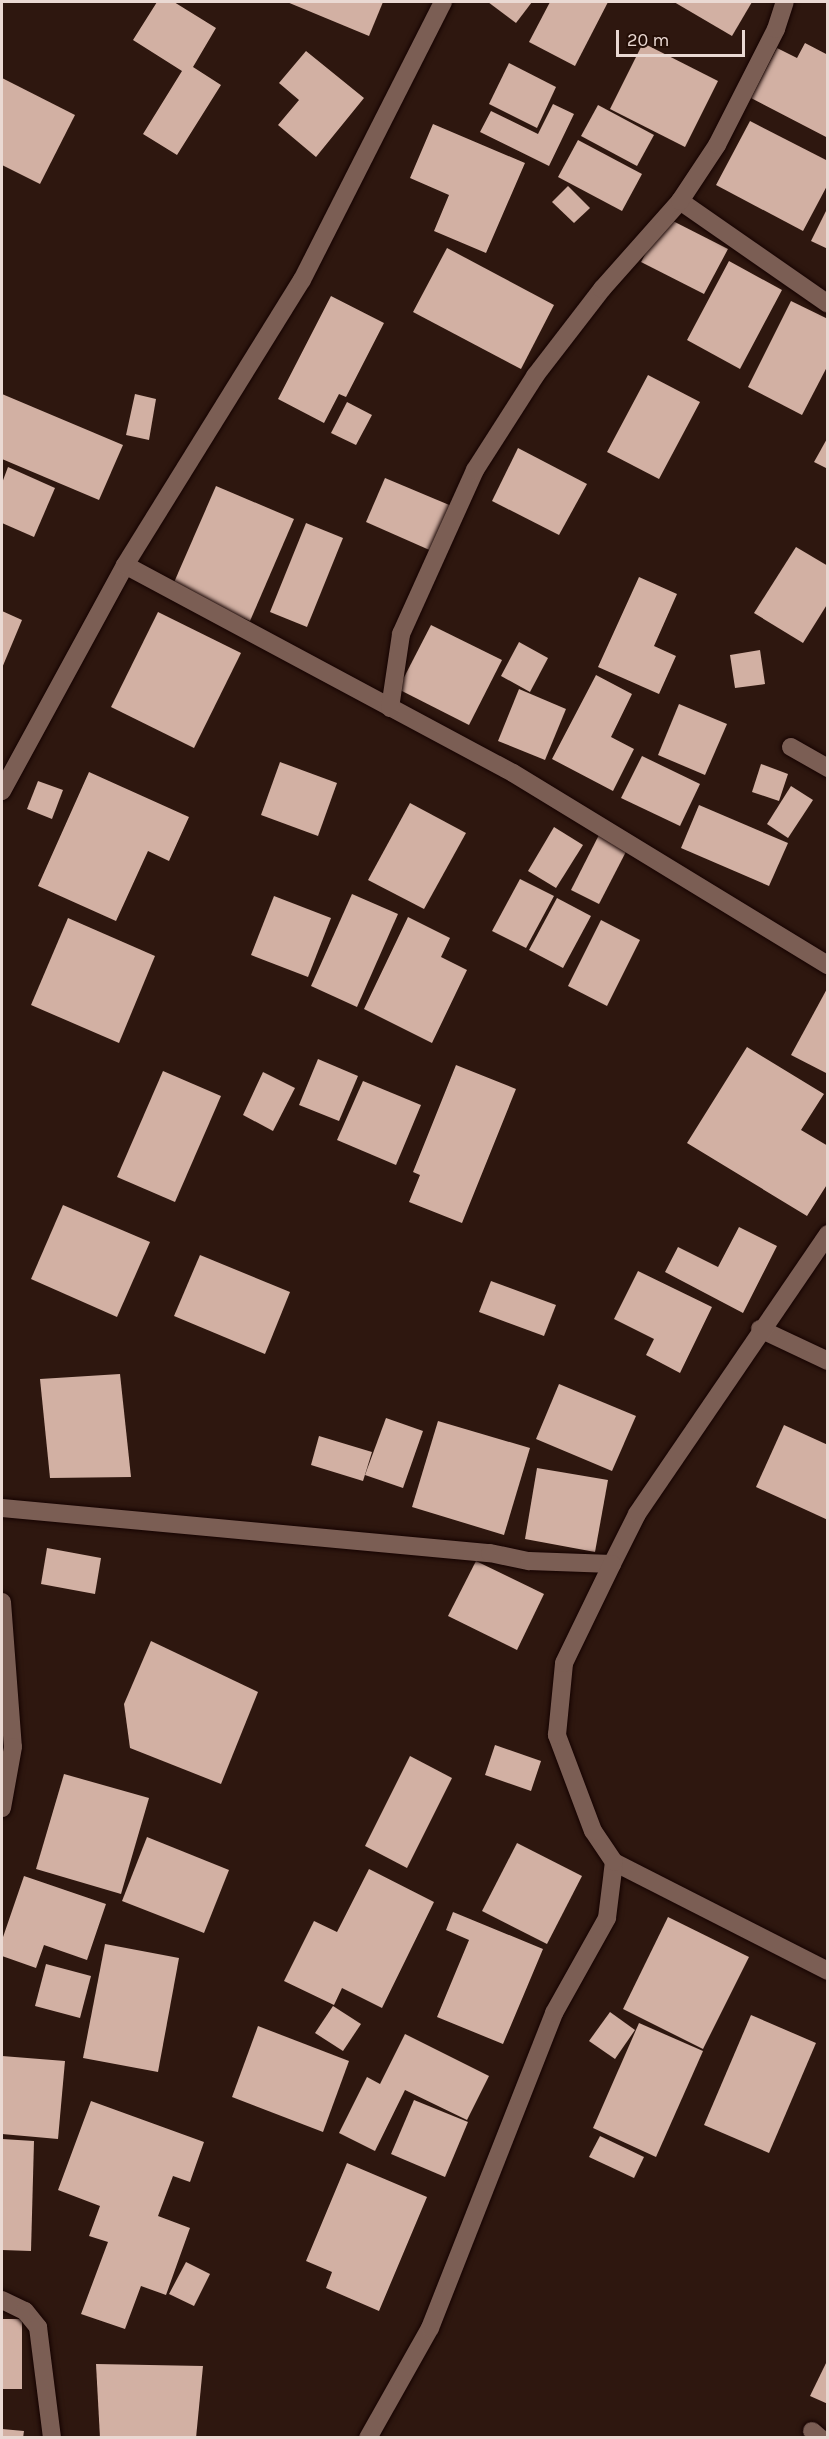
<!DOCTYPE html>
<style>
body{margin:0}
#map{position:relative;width:829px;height:2439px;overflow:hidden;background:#2e170f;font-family:Karla,sans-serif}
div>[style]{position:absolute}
.building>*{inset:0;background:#d2b0a3}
.roads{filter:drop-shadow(0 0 2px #150300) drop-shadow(0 0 2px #150300)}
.street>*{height:18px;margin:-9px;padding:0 9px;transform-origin:9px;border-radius:9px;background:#7b5e54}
span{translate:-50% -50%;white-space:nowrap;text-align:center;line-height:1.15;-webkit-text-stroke:6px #240e06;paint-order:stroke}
.frame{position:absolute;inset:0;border:3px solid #ead9d3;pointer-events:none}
.scale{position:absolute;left:616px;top:30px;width:129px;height:27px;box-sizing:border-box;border:3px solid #ead9d3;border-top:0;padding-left:8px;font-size:18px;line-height:21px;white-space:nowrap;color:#ead9d3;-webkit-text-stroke:4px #240e06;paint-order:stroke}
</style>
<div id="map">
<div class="building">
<i style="clip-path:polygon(157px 2px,174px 2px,216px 28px,193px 67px,221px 85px,177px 155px,143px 134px,182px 71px,133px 40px)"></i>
<i style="clip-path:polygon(287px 2px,383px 2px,369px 36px)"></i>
<i style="clip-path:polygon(488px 2px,532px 2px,516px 23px)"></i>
<i style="clip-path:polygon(550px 2px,608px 2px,575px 66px,529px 42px)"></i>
<i style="clip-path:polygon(674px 2px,752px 2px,732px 36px)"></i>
<i style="clip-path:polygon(643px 43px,718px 81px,685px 147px,610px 109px)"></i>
<i style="clip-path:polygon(805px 43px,828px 55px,828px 138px,751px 98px,777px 48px,797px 58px)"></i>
<i style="clip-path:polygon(306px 51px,364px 98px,316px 157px,278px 125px,299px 100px,279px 83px)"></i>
<i style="clip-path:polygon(509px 63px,556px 87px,537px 128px,489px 104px)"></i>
<i style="clip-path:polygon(2px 78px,75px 115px,40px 184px,2px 165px)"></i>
<i style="clip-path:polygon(553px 104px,574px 114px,549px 166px,480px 132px,491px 111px,538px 134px)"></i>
<i style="clip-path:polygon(598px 105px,654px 135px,637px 166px,581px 136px)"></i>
<i style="clip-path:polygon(750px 121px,828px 161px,828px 184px,803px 231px,716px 185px)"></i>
<i style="clip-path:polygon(433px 124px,525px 163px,486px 253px,434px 231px,449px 195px,410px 178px)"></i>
<i style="clip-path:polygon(578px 140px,642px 174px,622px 211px,558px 177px)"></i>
<i style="clip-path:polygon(568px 186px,590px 208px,574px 223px,552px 202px)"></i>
<i style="clip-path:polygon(828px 207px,828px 249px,811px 241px)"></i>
<i style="clip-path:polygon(665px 217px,728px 249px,704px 294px,641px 262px)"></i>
<i style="clip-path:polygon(447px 248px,554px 305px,521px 369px,413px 312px)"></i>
<i style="clip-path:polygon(729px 261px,782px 290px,740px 369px,687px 340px)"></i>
<i style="clip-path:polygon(331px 296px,384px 323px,346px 397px,339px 394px,324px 423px,278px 399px)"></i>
<i style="clip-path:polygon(791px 301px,828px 319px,828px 365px,802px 415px,748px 387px)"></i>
<i style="clip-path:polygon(648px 375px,700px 402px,659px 479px,607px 452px)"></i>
<i style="clip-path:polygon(2px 394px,123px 445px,99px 500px,2px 459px)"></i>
<i style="clip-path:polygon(135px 394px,156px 399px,149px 440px,126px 435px)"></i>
<i style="clip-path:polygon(347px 402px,372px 415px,356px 445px,331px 433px)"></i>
<i style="clip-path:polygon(828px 437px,828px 469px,814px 462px)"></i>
<i style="clip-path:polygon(518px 448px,587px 484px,559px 535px,492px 501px)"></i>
<i style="clip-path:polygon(8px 467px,55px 488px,34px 537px,2px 523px,2px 483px)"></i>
<i style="clip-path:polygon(385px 478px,454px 507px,434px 552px,366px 522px)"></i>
<i style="clip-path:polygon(216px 486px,294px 519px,250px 621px,172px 587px)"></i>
<i style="clip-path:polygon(306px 523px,343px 538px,307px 627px,270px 612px)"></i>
<i style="clip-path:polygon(796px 547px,828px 566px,828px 603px,803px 643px,754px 613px)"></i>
<i style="clip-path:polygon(639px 577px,677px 594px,654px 646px,676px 656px,659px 694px,598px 667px)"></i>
<i style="clip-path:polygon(2px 611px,22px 620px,2px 668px)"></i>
<i style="clip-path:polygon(158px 612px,241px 653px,194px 748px,111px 707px)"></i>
<i style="clip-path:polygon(431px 625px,502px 660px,469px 725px,398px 689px)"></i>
<i style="clip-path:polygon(519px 642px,548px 658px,530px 692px,501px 676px)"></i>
<i style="clip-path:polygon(760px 650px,765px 684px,735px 688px,730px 655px)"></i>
<i style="clip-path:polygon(596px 675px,632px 694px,611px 737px,634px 749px,613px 791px,552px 759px)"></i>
<i style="clip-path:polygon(519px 689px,566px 709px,545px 760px,498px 741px)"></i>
<i style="clip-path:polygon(679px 704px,727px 724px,705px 775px,658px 755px)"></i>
<i style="clip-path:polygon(642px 756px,700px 784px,680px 826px,621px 798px)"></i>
<i style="clip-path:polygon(280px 762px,337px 783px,318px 836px,261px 815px)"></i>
<i style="clip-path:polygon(761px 764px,788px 774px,779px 801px,752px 792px)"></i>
<i style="clip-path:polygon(89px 772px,189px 817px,169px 861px,148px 851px,116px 921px,38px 886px)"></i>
<i style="clip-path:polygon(38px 781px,63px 790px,52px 819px,27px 809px)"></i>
<i style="clip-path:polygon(791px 786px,813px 800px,788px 838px,767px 824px)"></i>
<i style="clip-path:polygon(410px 803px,466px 833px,424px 909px,368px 880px)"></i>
<i style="clip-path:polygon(699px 805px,788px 843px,769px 886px,681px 848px)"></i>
<i style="clip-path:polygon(554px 827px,583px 845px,556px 888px,528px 871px)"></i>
<i style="clip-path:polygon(603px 827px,631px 842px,599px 904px,571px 890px)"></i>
<i style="clip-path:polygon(520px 879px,554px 896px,526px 948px,492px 931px)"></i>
<i style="clip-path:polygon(352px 894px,398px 914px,357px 1007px,311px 986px)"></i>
<i style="clip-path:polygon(274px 896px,331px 918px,308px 977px,251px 955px)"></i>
<i style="clip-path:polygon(557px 898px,591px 916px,563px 968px,529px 950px)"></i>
<i style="clip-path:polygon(408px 917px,450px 938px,441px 957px,467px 970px,432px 1043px,364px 1009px)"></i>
<i style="clip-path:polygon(68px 918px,155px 956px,119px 1043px,31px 1005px)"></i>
<i style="clip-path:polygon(601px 920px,640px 940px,607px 1006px,568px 986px)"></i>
<i style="clip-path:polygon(828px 987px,828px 1074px,791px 1055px)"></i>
<i style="clip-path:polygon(747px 1047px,824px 1094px,801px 1130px,828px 1146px,828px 1183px,807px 1216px,687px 1143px)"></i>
<i style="clip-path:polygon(318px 1059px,358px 1076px,339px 1121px,299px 1105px)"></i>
<i style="clip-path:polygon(456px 1065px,516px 1089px,462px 1223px,409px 1202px,420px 1175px,413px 1172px)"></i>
<i style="clip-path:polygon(163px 1071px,221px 1096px,175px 1202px,117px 1177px)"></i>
<i style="clip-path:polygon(263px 1072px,295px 1088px,273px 1131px,243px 1115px)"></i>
<i style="clip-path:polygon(363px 1081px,421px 1105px,396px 1165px,337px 1140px)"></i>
<i style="clip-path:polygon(63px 1205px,150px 1242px,117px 1317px,31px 1279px)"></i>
<i style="clip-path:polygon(739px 1227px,777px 1246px,743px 1313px,665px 1272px,678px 1247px,718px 1267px)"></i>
<i style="clip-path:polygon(200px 1255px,290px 1292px,265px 1354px,174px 1316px)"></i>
<i style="clip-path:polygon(638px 1271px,712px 1307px,680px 1373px,646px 1355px,654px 1339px,614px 1319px)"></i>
<i style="clip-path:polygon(491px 1281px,556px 1305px,544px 1336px,479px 1312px)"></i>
<i style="clip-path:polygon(120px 1374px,131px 1477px,50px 1478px,40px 1379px)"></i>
<i style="clip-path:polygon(559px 1384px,636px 1416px,612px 1471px,536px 1439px)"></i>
<i style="clip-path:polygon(386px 1418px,423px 1431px,403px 1488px,365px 1475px)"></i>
<i style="clip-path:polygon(438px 1421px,530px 1448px,504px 1535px,412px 1507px)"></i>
<i style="clip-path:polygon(784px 1425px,828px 1445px,828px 1520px,756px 1487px)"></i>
<i style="clip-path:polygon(319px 1436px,372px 1452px,363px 1481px,311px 1465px)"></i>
<i style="clip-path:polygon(537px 1468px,608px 1480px,595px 1552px,525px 1539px)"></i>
<i style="clip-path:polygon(47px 1548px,101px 1558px,95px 1594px,41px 1584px)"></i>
<i style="clip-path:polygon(476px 1561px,544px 1594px,517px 1650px,448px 1616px)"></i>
<i style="clip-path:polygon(151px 1641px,258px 1692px,221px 1784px,130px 1748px,124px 1704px)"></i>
<i style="clip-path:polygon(495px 1745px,541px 1761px,531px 1791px,485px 1775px)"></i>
<i style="clip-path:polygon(410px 1756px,452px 1778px,407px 1868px,365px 1846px)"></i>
<i style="clip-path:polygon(64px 1774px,149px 1798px,121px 1894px,36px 1869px)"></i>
<i style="clip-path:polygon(147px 1837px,229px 1870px,204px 1933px,122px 1901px)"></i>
<i style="clip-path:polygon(517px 1843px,582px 1876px,547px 1944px,482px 1911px)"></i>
<i style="clip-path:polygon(369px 1869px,434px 1902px,382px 2008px,342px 1988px,334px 2005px,284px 1981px,314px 1921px,337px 1932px)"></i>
<i style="clip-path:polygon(24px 1876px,106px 1904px,87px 1960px,44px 1945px,36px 1968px,2px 1956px,2px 1940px)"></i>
<i style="clip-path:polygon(453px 1912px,543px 1949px,503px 2044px,437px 2017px,469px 1940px,446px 1930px)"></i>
<i style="clip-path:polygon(668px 1917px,749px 1957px,703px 2049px,623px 2009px)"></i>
<i style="clip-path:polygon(105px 1944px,179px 1958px,158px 2072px,83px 2058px)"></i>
<i style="clip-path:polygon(46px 1964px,91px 1976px,80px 2018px,35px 2006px)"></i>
<i style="clip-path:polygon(333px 2006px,361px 2024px,343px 2051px,315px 2033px)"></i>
<i style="clip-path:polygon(610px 2012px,635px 2030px,615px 2059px,589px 2041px)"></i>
<i style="clip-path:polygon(751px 2015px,816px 2043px,769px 2153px,704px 2125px)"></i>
<i style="clip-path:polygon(639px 2023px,703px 2051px,656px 2157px,593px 2128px)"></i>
<i style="clip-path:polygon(258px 2026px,349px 2061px,323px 2132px,232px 2097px)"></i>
<i style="clip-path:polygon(405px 2034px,489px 2076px,467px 2120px,405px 2090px,375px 2151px,339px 2133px,367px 2077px,380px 2084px)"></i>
<i style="clip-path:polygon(2px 2056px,65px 2061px,58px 2139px,2px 2134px)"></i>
<i style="clip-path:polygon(414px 2100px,468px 2122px,445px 2177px,391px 2154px)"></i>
<i style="clip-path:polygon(91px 2101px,204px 2142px,190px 2182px,173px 2176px,158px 2216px,190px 2228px,166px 2295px,141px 2286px,125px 2329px,81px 2314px,108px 2242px,89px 2236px,100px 2206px,58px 2190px)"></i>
<i style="clip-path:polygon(600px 2136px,644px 2157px,634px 2178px,589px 2157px)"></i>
<i style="clip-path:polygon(2px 2139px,34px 2141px,31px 2251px,2px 2250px)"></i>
<i style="clip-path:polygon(347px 2163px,427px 2197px,379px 2311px,326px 2288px,332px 2272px,306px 2261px)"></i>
<i style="clip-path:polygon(186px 2262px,210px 2274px,194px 2306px,169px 2294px)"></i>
<i style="clip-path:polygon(2px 2319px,22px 2319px,22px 2389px,2px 2389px)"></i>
<i style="clip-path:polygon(828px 2359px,828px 2404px,810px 2396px)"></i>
<i style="clip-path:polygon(96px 2364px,203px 2366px,196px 2438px,100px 2438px)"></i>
<i style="clip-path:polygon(2px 2429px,24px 2431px,23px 2438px,2px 2438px)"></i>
</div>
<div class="roads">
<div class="street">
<i style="left:680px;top:201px;width:180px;rotate:34.8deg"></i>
<i style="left:125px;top:565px;width:440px;rotate:28.2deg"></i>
<i style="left:513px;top:773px;width:369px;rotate:31.4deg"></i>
<i style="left:390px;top:708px;width:75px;rotate:-81.5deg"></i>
<i style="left:401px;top:634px;width:180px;rotate:-65.7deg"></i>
<i style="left:475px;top:470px;width:112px;rotate:-57.4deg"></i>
<i style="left:535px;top:376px;width:110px;rotate:-52.4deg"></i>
<i style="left:602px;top:289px;width:118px;rotate:-48.4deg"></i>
<i style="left:680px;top:201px;width:67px;rotate:-56.5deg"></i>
<i style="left:717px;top:145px;width:130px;rotate:-63deg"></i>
<i style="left:776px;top:29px;width:28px;rotate:-72deg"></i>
<i style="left:791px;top:747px;width:43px;rotate:29.6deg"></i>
<i style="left:2px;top:791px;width:257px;rotate:-61.4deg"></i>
<i style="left:125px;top:565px;width:335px;rotate:-58.2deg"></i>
<i style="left:302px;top:280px;width:312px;rotate:-63.1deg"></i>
<i style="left:760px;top:1329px;width:75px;rotate:25.2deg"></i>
<i style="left:2px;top:1508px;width:490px;rotate:5.3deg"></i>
<i style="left:490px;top:1553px;width:40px;rotate:12deg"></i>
<i style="left:529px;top:1561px;width:83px;rotate:2.1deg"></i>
<i style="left:612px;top:1564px;width:56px;rotate:-63.4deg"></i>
<i style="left:637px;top:1514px;width:339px;rotate:-55.7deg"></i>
<i style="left:2px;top:1602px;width:145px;rotate:85.7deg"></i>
<i style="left:13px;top:1747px;width:62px;rotate:100.2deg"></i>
<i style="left:614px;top:1862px;width:240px;rotate:27deg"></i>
<i style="left:2px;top:2300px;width:25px;rotate:26deg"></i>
<i style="left:25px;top:2311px;width:21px;rotate:51deg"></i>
<i style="left:38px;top:2327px;width:112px;rotate:82.8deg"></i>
<i style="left:812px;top:2431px;width:11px;rotate:41deg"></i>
<i style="left:368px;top:2438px;width:126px;rotate:-60.6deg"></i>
<i style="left:430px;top:2328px;width:339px;rotate:-68.5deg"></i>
<i style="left:554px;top:2013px;width:109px;rotate:-60.8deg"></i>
<i style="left:607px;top:1918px;width:56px;rotate:-82.9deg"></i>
<i style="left:614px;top:1862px;width:37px;rotate:-124deg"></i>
<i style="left:593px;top:1831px;width:103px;rotate:-110.6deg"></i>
<i style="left:557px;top:1735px;width:72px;rotate:-84.4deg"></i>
<i style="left:564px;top:1663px;width:110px;rotate:-64.1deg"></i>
</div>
</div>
<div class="frame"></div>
<div class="scale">20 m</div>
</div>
